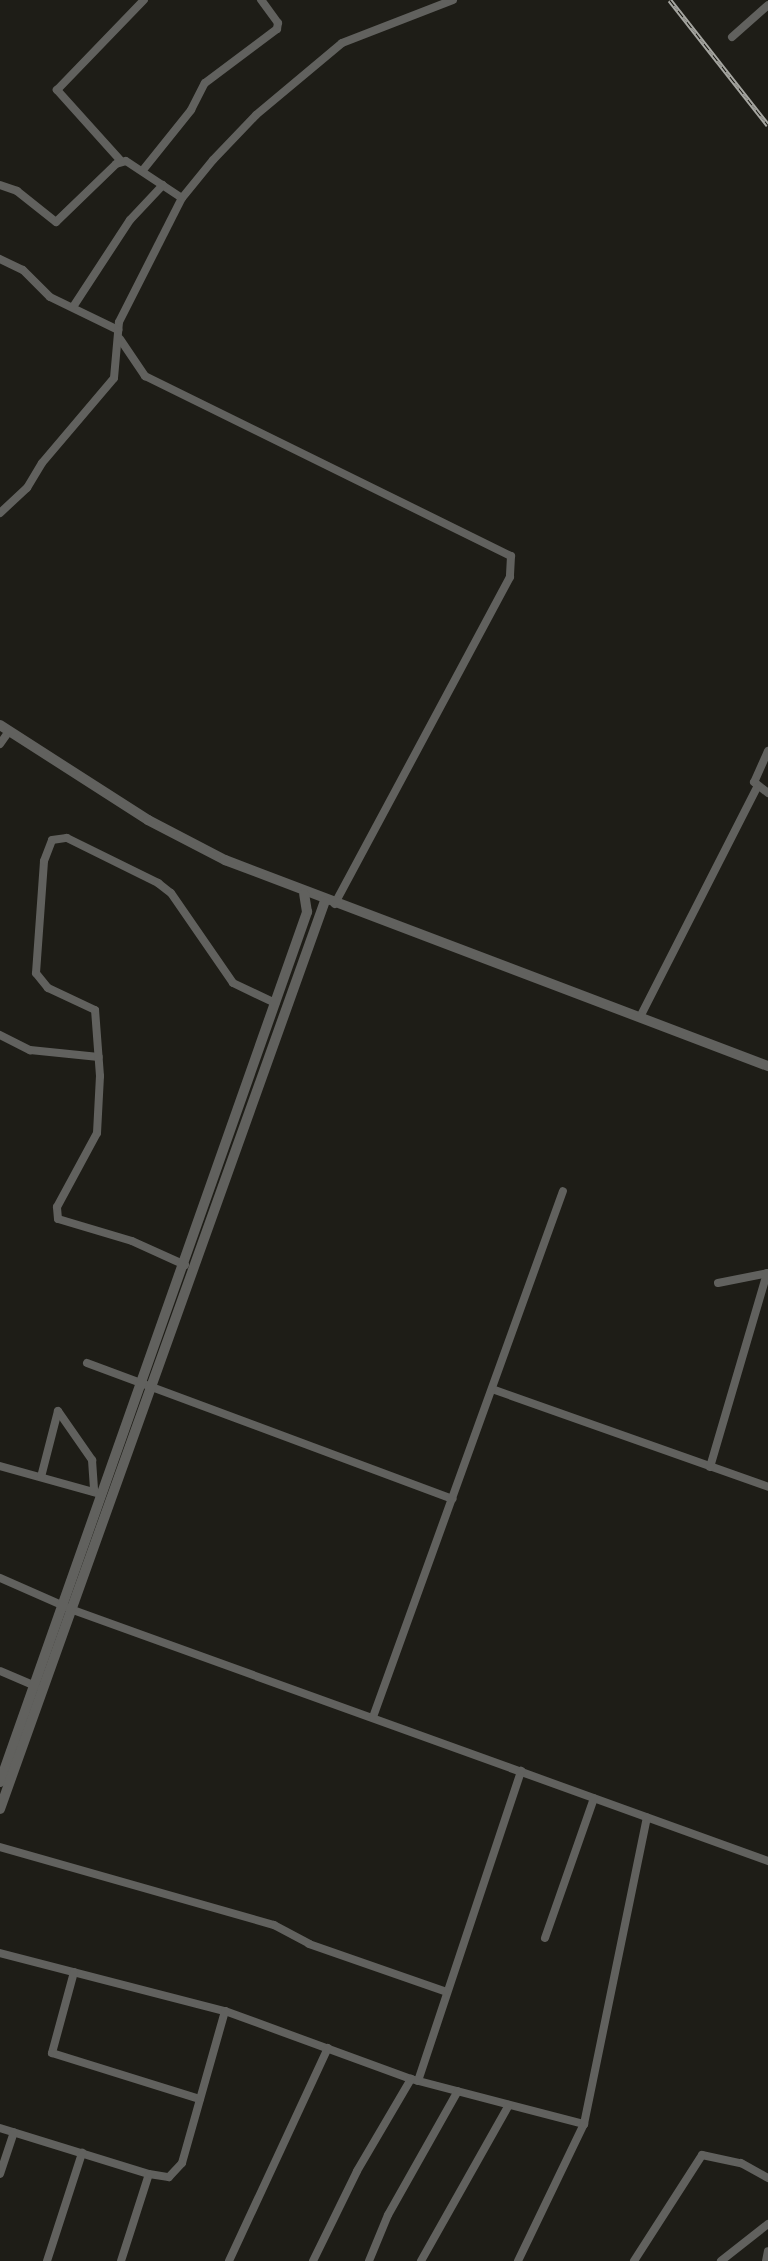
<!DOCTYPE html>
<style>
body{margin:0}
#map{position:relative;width:768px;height:2261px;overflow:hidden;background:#1e1d17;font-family:Roboto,sans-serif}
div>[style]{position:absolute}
.minor>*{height:8px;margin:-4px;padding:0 4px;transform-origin:4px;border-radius:4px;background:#61615e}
.tertiary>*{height:10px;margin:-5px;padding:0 5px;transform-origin:5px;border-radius:5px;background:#61615e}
.rail>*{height:4.5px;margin-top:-2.25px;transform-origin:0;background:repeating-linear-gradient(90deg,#15140e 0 7px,#a6a6a1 0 14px);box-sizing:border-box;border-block:2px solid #a6a6a1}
span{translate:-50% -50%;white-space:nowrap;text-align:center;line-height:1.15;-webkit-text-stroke:4.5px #15140e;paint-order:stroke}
</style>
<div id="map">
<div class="minor">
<i style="left:732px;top:37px;width:48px;rotate:-41.6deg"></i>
<i style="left:121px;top:161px;width:96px;rotate:-132deg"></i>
<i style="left:57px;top:90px;width:125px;rotate:-46deg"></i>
<i style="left:143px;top:170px;width:77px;rotate:-51.3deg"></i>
<i style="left:191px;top:110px;width:30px;rotate:-63deg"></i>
<i style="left:205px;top:83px;width:90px;rotate:-36.9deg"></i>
<i style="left:277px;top:29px;width:6px;rotate:-81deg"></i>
<i style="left:278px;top:23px;width:29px;rotate:-126deg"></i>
<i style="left:0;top:185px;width:18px;rotate:19deg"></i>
<i style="left:17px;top:191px;width:50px;rotate:38.5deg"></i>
<i style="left:56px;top:222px;width:83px;rotate:-44deg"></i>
<i style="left:116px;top:164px;width:10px;rotate:-17deg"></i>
<i style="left:126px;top:161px;width:67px;rotate:33.5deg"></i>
<i style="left:0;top:259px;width:25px;rotate:26deg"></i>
<i style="left:23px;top:270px;width:38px;rotate:45deg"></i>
<i style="left:50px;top:297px;width:76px;rotate:25.9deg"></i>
<i style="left:73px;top:307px;width:104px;rotate:-56.8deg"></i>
<i style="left:130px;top:220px;width:48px;rotate:-46.7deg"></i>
<i style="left:120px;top:339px;width:45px;rotate:56deg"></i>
<i style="left:145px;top:376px;width:408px;rotate:26.2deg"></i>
<i style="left:511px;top:556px;width:21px;rotate:93deg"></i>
<i style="left:510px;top:577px;width:371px;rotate:118.2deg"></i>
<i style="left:0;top:513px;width:37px;rotate:-43deg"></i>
<i style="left:27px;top:488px;width:29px;rotate:-59deg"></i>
<i style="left:42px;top:463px;width:111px;rotate:-49.7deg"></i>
<i style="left:114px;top:378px;width:56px;rotate:-84.9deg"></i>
<i style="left:119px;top:322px;width:139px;rotate:-63.1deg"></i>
<i style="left:182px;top:198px;width:49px;rotate:-50.8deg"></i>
<i style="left:213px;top:160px;width:62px;rotate:-46.3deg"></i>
<i style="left:256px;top:115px;width:112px;rotate:-39.9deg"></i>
<i style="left:342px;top:43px;width:119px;rotate:-21.2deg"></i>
<i style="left:0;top:744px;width:16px;rotate:-55deg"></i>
<i style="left:768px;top:751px;width:34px;rotate:114deg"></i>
<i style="left:754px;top:782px;width:18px;rotate:38deg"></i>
<i style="left:640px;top:1017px;width:258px;rotate:-63deg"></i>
<i style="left:0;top:1035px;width:34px;rotate:27deg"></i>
<i style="left:30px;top:1050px;width:69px;rotate:5.8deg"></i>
<i style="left:185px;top:1265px;width:58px;rotate:-155.6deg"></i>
<i style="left:132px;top:1241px;width:77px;rotate:-163.4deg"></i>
<i style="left:58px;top:1219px;width:12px;rotate:-95deg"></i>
<i style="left:57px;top:1207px;width:84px;rotate:-61.6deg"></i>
<i style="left:97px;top:1133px;width:57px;rotate:-87deg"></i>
<i style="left:100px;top:1076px;width:66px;rotate:-94.3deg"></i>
<i style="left:95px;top:1010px;width:52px;rotate:-154.9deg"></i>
<i style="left:48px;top:988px;width:19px;rotate:-129deg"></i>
<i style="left:36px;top:973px;width:112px;rotate:-85.9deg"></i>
<i style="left:44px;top:861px;width:22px;rotate:-69deg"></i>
<i style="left:52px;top:840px;width:15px;rotate:-8deg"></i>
<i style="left:67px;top:838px;width:102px;rotate:26.3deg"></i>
<i style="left:158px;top:883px;width:16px;rotate:38deg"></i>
<i style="left:171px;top:893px;width:109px;rotate:55.4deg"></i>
<i style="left:233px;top:983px;width:47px;rotate:25.5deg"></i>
<i style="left:718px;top:1283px;width:51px;rotate:-11.3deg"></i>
<i style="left:87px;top:1363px;width:390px;rotate:20.4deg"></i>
<i style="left:492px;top:1389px;width:293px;rotate:19.5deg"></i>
<i style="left:0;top:1466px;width:101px;rotate:15.6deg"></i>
<i style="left:710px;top:1467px;width:202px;rotate:-73.6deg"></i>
<i style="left:41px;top:1477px;width:68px;rotate:-75.6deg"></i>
<i style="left:58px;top:1411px;width:60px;rotate:55.2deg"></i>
<i style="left:92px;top:1460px;width:32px;rotate:86deg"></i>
<i style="left:0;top:1578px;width:80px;rotate:23.7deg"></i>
<i style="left:73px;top:1610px;width:739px;rotate:19.86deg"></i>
<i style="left:0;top:1671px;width:39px;rotate:23deg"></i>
<i style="left:373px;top:1717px;width:559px;rotate:-70.14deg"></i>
<i style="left:0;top:1847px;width:285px;rotate:15.9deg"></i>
<i style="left:274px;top:1925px;width:40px;rotate:28deg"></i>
<i style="left:309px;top:1944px;width:146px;rotate:19.2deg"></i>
<i style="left:545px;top:1938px;width:148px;rotate:-70.7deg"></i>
<i style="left:0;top:1953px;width:232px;rotate:14.5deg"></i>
<i style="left:225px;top:2011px;width:198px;rotate:20.1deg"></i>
<i style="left:411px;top:2079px;width:179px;rotate:14.6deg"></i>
<i style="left:74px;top:1972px;width:84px;rotate:105.2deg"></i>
<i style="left:52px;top:2053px;width:155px;rotate:17.3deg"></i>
<i style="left:418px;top:2081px;width:327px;rotate:-71.6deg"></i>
<i style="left:0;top:2128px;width:156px;rotate:17.2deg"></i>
<i style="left:0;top:2174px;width:44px;rotate:-71.6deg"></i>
<i style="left:47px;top:2261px;width:114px;rotate:-72deg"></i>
<i style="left:121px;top:2261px;width:91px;rotate:-72.2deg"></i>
<i style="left:149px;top:2174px;width:20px;rotate:9deg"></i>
<i style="left:169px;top:2177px;width:19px;rotate:-47deg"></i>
<i style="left:182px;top:2163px;width:158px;rotate:-74.2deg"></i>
<i style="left:229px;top:2261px;width:235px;rotate:-65.1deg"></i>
<i style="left:313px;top:2261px;width:100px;rotate:-63.9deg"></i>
<i style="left:357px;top:2171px;width:107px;rotate:-59.6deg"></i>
<i style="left:369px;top:2261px;width:50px;rotate:-67.6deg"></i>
<i style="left:388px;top:2215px;width:142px;rotate:-60.6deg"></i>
<i style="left:421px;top:2261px;width:179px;rotate:-60.6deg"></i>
<i style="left:518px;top:2261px;width:152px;rotate:-64.3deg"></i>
<i style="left:584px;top:2124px;width:313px;rotate:-78.4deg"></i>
<i style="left:634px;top:2261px;width:126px;rotate:-57.3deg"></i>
<i style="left:702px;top:2155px;width:40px;rotate:12deg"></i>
<i style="left:741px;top:2163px;width:31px;rotate:29deg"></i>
<i style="left:721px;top:2261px;width:60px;rotate:-38.2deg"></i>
<i style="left:766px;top:2261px;width:10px;rotate:-79deg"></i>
</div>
<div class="tertiary">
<i style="left:0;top:725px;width:176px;rotate:32.7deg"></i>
<i style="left:148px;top:820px;width:87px;rotate:27.5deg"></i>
<i style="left:225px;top:860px;width:581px;rotate:20.78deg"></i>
<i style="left:0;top:1782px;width:923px;rotate:-70.56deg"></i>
<i style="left:307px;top:912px;width:18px;rotate:-99deg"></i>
<i style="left:0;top:1809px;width:964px;rotate:-70.31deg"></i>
</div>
<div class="rail">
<i style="left:670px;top:0;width:159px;rotate:51.9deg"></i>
</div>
</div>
